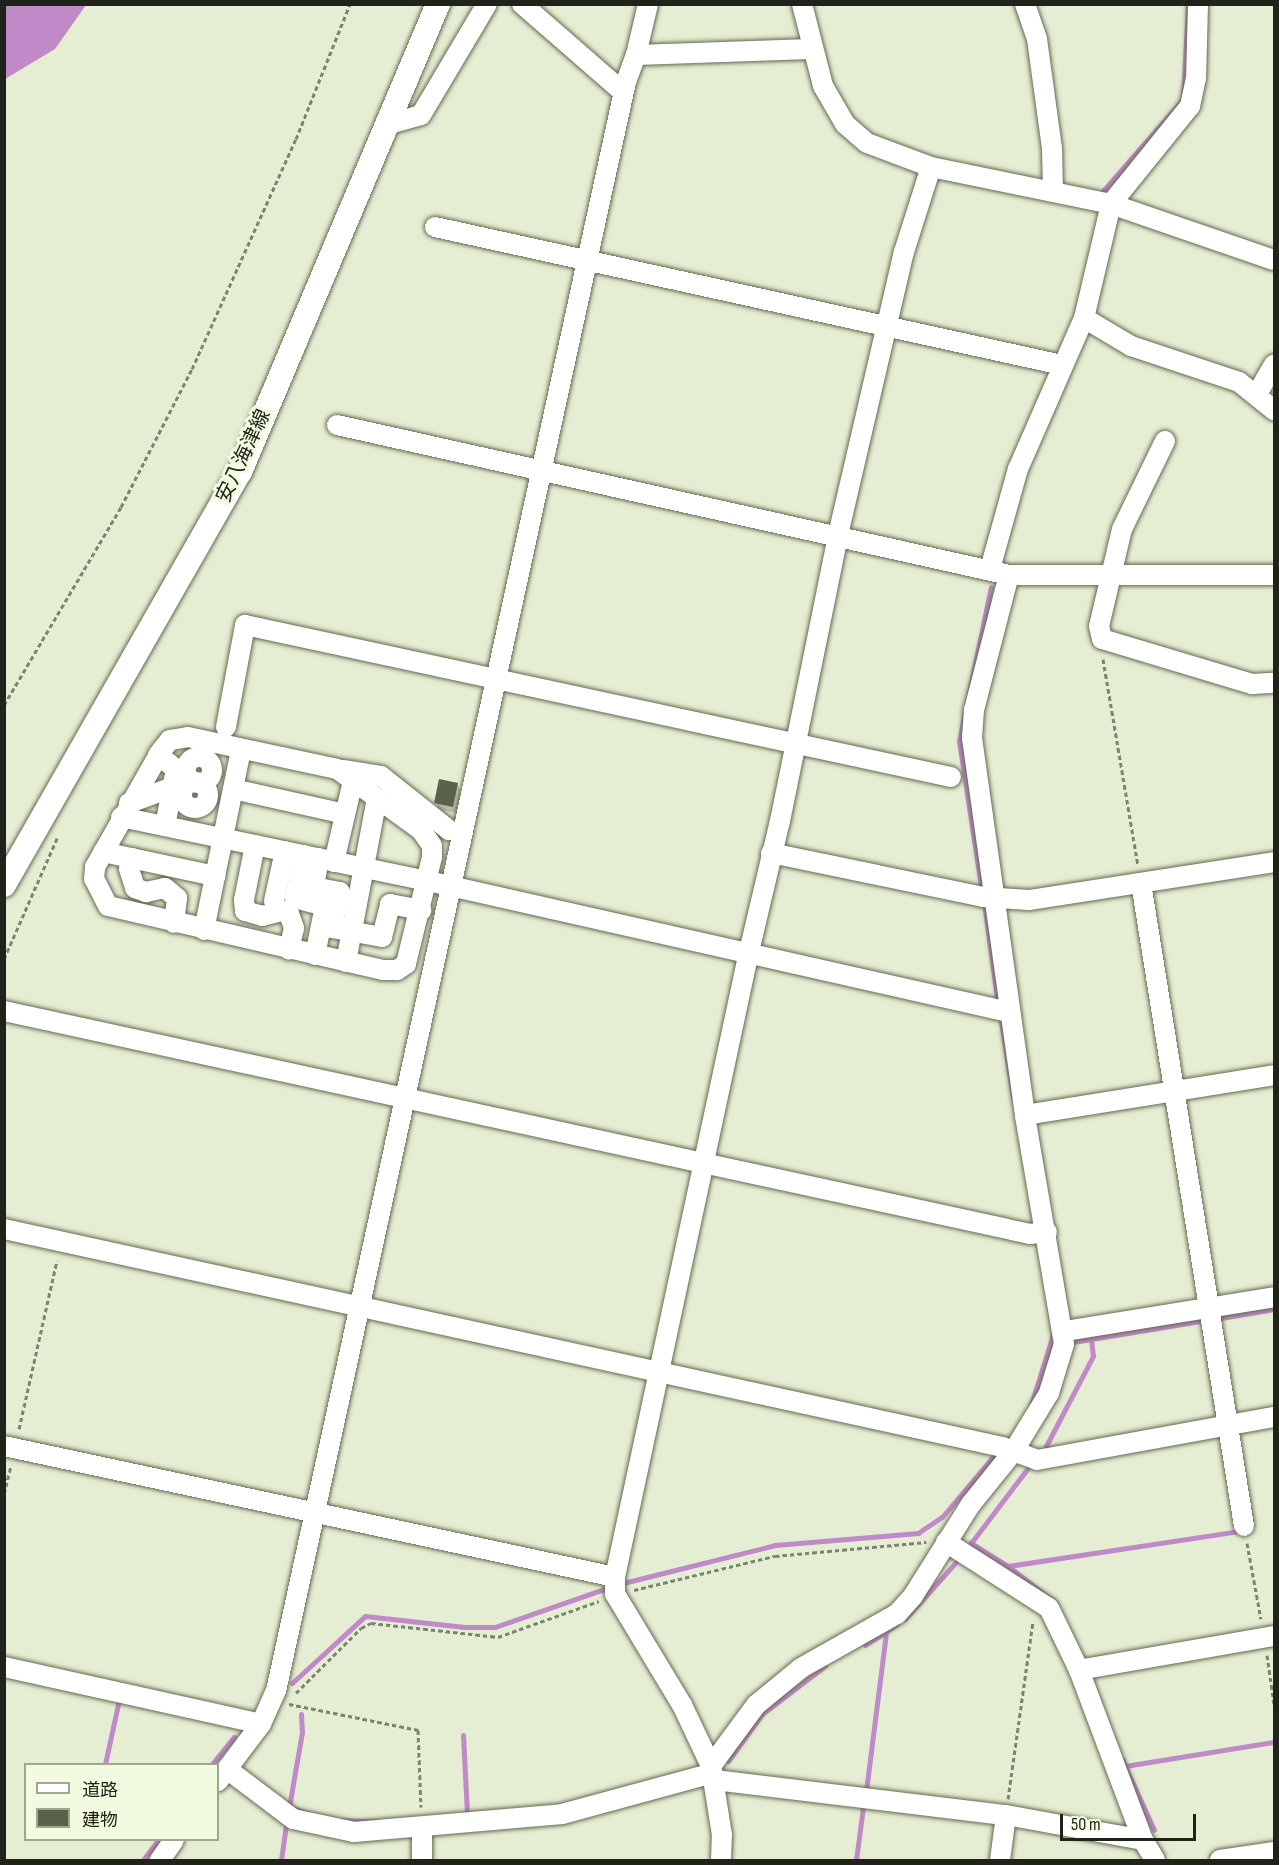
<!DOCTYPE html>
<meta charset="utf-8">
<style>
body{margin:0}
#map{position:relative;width:1279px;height:1865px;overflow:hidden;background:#e5edd2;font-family:"Sofia Sans Condensed","Noto Sans JP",sans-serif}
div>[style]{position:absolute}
.water>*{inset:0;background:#c089c7}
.shadow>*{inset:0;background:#0003}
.stream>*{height:5px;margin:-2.5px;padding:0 2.5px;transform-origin:2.5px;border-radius:2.5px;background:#c089c7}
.building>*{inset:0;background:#5b624a}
.path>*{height:3px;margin-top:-1.5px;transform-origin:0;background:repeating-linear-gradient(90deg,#7d8371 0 4.5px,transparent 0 7.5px)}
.roads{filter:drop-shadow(0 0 2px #636a52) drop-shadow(0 0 2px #636a52)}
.minor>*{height:20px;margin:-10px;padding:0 10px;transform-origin:10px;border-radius:10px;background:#fff}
.minor>.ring{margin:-10px;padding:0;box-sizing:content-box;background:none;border:20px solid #fff;border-radius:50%}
.major>*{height:24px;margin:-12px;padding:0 12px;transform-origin:12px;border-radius:12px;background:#fff}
span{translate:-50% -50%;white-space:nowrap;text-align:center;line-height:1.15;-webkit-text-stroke:6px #f2fbdf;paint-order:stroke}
.street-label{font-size:20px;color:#202319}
.frame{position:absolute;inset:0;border:6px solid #202319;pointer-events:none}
.legend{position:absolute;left:24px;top:1763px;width:195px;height:78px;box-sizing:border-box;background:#f2fbdf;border:2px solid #9ea590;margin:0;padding:8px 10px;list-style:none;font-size:18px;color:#202319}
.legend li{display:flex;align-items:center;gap:12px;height:30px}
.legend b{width:30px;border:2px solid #9ea590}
.scale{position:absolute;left:1060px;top:1814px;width:136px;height:27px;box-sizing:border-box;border:3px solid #202319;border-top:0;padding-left:8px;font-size:18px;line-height:21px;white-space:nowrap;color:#202319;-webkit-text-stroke:4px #f2fbdf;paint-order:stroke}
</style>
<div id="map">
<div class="water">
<i style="clip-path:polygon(5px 4px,86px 4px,86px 5px,55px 49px,5px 79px)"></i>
</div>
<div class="shadow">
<i style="clip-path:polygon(457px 784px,461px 791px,457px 813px,440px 810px,436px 803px)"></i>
</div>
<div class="stream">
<i style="left:1102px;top:192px;width:123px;rotate:-48.9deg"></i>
<i style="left:1183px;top:99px;width:95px;rotate:-87deg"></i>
<i style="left:982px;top:893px;width:154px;rotate:-98.6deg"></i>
<i style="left:959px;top:741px;width:157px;rotate:-78.3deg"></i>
<i style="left:984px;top:902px;width:104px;rotate:82.3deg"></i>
<i style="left:1000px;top:1015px;width:83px;rotate:81deg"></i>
<i style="left:1215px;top:1319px;width:60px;rotate:-9.6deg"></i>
<i style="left:1067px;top:1343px;width:141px;rotate:-9.4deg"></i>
<i style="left:1031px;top:1405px;width:77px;rotate:-72.7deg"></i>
<i style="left:1046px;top:1446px;width:102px;rotate:-62.4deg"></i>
<i style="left:1093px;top:1356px;width:17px;rotate:-97deg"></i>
<i style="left:1008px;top:1566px;width:44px;rotate:-148.1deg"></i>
<i style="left:971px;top:1543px;width:94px;rotate:-52.8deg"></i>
<i style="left:619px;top:1584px;width:161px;rotate:-14deg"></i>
<i style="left:775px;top:1545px;width:144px;rotate:-4.8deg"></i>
<i style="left:918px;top:1533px;width:29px;rotate:-34deg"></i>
<i style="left:942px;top:1517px;width:87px;rotate:-49.7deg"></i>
<i style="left:1056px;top:1603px;width:61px;rotate:-142.4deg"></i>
<i style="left:1008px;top:1566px;width:235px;rotate:-8.6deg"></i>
<i style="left:905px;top:1619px;width:76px;rotate:-48.2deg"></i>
<i style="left:865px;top:1645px;width:25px;rotate:-32deg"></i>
<i style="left:292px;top:1683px;width:99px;rotate:-42.5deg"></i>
<i style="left:365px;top:1616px;width:100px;rotate:6.3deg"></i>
<i style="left:464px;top:1627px;width:31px"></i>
<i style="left:495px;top:1627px;width:122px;rotate:-19.2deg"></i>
<i style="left:301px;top:1714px;width:18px;rotate:87deg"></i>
<i style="left:302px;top:1732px;width:76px;rotate:99.8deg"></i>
<i style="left:289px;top:1807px;width:19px;rotate:18deg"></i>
<i style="left:463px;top:1735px;width:79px;rotate:87.1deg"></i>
<i style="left:1123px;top:1760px;width:6px;rotate:72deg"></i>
<i style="left:1125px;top:1766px;width:151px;rotate:-9.2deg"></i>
<i style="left:728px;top:1761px;width:58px;rotate:-54.1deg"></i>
<i style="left:762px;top:1714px;width:79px;rotate:-37.3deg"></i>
<i style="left:105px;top:1764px;width:66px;rotate:-77.7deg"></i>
<i style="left:119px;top:1700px;width:4px;rotate:14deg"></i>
<i style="left:212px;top:1764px;width:35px;rotate:-51deg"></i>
<i style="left:1125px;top:1766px;width:70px;rotate:65.6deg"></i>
<i style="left:866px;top:1791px;width:160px;rotate:-82.8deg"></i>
<i style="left:886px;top:1632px;width:14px;rotate:-36deg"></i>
<i style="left:342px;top:1820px;width:35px;rotate:2deg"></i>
<i style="left:143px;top:1860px;width:25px;rotate:-53deg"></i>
<i style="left:281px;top:1860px;width:36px;rotate:-82deg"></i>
<i style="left:856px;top:1860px;width:53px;rotate:-82.5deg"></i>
<i style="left:1143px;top:1860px;width:1px;rotate:-90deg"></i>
</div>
<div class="building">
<i style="clip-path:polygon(439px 779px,458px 783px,453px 807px,434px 803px)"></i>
</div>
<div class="path">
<i style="left:1103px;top:659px;width:209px;rotate:80.4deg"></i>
<i style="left:4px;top:705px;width:230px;rotate:-59.4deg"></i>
<i style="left:121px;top:507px;width:155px;rotate:-62.8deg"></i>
<i style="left:192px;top:369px;width:252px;rotate:-65.7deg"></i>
<i style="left:296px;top:139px;width:145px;rotate:-68.2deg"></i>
<i style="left:4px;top:959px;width:134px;rotate:-66.3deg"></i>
<i style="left:19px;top:1429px;width:173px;rotate:-77.3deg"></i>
<i style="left:4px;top:1494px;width:30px;rotate:-76deg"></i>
<i style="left:1247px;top:1543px;width:77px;rotate:79.6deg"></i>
<i style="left:634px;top:1590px;width:145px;rotate:-13.6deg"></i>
<i style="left:775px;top:1556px;width:152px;rotate:-5.3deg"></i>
<i style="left:1267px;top:1655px;width:49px;rotate:81.9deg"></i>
<i style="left:296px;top:1693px;width:92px;rotate:-45deg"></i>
<i style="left:361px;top:1628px;width:11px;rotate:-27deg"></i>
<i style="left:371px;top:1623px;width:128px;rotate:6.3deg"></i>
<i style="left:498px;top:1637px;width:107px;rotate:-19.6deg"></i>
<i style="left:289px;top:1704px;width:132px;rotate:11.4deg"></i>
<i style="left:418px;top:1730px;width:77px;rotate:87.8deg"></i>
<i style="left:1008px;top:1799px;width:180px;rotate:-82deg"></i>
</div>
<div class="roads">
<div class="minor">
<i style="left:522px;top:4px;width:134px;rotate:41.1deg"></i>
<i style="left:802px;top:4px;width:85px;rotate:75.6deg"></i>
<i style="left:823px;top:86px;width:44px;rotate:59.9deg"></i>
<i style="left:845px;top:124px;width:29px;rotate:41deg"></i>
<i style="left:867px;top:143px;width:68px;rotate:20.6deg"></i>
<i style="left:931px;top:167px;width:184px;rotate:11.6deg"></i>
<i style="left:1111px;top:204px;width:172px;rotate:19deg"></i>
<i style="left:1025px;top:4px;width:37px;rotate:71deg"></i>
<i style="left:1037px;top:39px;width:110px;rotate:82.2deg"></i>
<i style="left:1052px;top:148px;width:43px;rotate:88.7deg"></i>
<i style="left:1198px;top:4px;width:74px;rotate:91.5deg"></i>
<i style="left:1196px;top:78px;width:29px;rotate:102deg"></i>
<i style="left:1190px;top:106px;width:126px;rotate:128.9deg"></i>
<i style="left:1111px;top:204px;width:117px;rotate:103.3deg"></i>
<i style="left:1084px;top:318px;width:55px;rotate:30.8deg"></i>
<i style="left:1131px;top:346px;width:114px;rotate:18.4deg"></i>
<i style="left:1239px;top:382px;width:45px;rotate:38.7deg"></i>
<i style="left:636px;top:55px;width:52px;rotate:-76.8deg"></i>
<i style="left:386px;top:125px;width:36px;rotate:-16deg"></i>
<i style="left:421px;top:115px;width:129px;rotate:-59.3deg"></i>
<i style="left:435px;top:227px;width:642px;rotate:12.41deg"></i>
<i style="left:1257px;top:394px;width:34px;rotate:-60deg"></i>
<i style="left:337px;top:425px;width:689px;rotate:12.58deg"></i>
<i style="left:1009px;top:575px;width:265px"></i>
<i style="left:1165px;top:441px;width:98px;rotate:116deg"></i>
<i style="left:1122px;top:529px;width:100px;rotate:103.3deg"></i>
<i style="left:1099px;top:626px;width:13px;rotate:77deg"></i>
<i style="left:1102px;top:639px;width:157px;rotate:16.7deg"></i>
<i style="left:1252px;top:684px;width:22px;rotate:-3deg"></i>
<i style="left:990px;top:569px;width:104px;rotate:-74.4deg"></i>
<i style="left:1018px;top:469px;width:165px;rotate:-66.4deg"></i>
<i style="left:226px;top:727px;width:104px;rotate:-79.4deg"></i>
<i style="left:245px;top:625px;width:722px;rotate:12.15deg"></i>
<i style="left:188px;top:737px;width:152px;rotate:12.1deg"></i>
<i style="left:337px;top:769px;width:104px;rotate:36deg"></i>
<i style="left:421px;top:830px;width:19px;rotate:55deg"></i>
<i style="left:432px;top:846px;width:11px;rotate:90deg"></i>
<i style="left:432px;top:857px;width:110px;rotate:103.7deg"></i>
<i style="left:406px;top:964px;width:11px;rotate:146deg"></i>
<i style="left:397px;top:970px;width:14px;rotate:180deg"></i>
<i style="left:383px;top:970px;width:282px;rotate:-166.9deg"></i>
<i style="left:108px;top:906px;width:30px;rotate:-117deg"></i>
<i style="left:94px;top:879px;width:12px;rotate:-85deg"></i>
<i style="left:95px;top:867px;width:133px;rotate:-60.4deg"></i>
<i style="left:161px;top:751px;width:14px;rotate:-51deg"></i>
<i style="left:170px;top:740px;width:18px;rotate:-9deg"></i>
<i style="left:158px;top:755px;width:23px;rotate:38deg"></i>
<i style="left:176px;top:769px;width:58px;rotate:100.9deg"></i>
<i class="ring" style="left:186px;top:757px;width:6px;height:6px"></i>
<i style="left:343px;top:770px;width:38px;rotate:9deg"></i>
<i style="left:381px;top:776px;width:87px;rotate:38.5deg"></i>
<i class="ring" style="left:182px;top:782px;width:6px;height:6px"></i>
<i style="left:233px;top:789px;width:115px;rotate:12.6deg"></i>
<i style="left:129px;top:803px;width:47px;rotate:-20deg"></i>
<i style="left:121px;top:817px;width:314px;rotate:11.8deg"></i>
<i style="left:428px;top:881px;width:596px;rotate:12.71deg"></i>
<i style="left:255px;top:845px;width:56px;rotate:101.3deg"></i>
<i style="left:244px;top:900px;width:11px;rotate:85deg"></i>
<i style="left:245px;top:911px;width:18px;rotate:16deg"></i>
<i style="left:262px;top:916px;width:21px;rotate:-14deg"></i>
<i style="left:282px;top:911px;width:8px;rotate:23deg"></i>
<i style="left:289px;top:914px;width:15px;rotate:70deg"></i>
<i style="left:294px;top:928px;width:22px;rotate:103deg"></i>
<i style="left:103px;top:852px;width:115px;rotate:12.1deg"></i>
<i style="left:771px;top:853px;width:217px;rotate:11.7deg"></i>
<i style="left:983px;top:897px;width:46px;rotate:3.7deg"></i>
<i style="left:1029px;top:900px;width:248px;rotate:-8.8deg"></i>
<i style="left:304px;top:855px;width:44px;rotate:101.8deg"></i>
<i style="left:295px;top:898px;width:31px;rotate:15deg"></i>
<i style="left:325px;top:906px;width:50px;rotate:101.5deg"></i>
<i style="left:132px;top:858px;width:11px;rotate:105deg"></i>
<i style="left:129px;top:869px;width:20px;rotate:72deg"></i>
<i style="left:135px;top:888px;width:12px;rotate:20deg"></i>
<i style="left:146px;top:892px;width:19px;rotate:-12deg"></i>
<i style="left:165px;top:888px;width:16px;rotate:40deg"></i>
<i style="left:177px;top:898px;width:25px;rotate:97deg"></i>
<i style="left:319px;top:858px;width:29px;rotate:100deg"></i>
<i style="left:314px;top:887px;width:26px;rotate:11deg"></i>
<i style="left:340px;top:892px;width:37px;rotate:103deg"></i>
<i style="left:332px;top:928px;width:51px;rotate:10.2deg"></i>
<i style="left:382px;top:937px;width:34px;rotate:-76deg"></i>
<i style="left:390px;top:904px;width:32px;rotate:11deg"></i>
<i style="left:334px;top:862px;width:83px;rotate:-76.8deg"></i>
<i style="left:1141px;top:883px;width:651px;rotate:80.9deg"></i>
<i style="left:274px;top:901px;width:51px;rotate:-77.6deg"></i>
<i style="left:204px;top:930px;width:184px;rotate:-78.4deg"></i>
<i style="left:346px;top:962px;width:167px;rotate:-79.3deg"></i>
<i style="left:4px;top:1011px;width:1050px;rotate:12.26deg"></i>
<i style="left:1030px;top:1234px;width:17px;rotate:-7deg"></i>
<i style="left:1025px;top:1115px;width:252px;rotate:-9.1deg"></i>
<i style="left:4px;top:1229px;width:1022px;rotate:12.32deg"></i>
<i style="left:1002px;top:1447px;width:37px;rotate:20deg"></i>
<i style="left:1037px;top:1460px;width:241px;rotate:-10.3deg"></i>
<i style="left:1065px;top:1331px;width:212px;rotate:-9.2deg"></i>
<i style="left:4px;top:1446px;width:625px;rotate:12.1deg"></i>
<i style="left:946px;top:1542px;width:122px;rotate:32.7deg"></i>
<i style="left:1049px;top:1608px;width:69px;rotate:64.2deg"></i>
<i style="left:1079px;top:1670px;width:198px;rotate:-9.9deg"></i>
<i style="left:4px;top:1667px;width:263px;rotate:12.5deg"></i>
<i style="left:1079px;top:1670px;width:182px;rotate:69.4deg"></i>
<i style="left:1143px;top:1840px;width:23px;rotate:59deg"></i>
<i style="left:711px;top:1766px;width:76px;rotate:-53.6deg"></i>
<i style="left:756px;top:1705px;width:58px;rotate:-39.4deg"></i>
<i style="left:801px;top:1668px;width:110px;rotate:-29.4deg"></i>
<i style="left:897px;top:1614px;width:24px;rotate:-48deg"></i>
<i style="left:913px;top:1596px;width:109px;rotate:-57.8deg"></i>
<i style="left:971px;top:1504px;width:67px;rotate:-51.1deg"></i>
<i style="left:1013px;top:1452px;width:69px;rotate:-58.6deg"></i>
<i style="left:1049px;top:1393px;width:51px;rotate:-73deg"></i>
<i style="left:1064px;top:1344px;width:232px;rotate:-99.7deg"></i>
<i style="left:1025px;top:1115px;width:381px;rotate:-98deg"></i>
<i style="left:972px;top:738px;width:28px;rotate:-86deg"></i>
<i style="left:974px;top:710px;width:139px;rotate:-75.5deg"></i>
<i style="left:227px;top:1769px;width:83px;rotate:37.1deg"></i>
<i style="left:293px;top:1819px;width:62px;rotate:12deg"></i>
<i style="left:354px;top:1832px;width:209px;rotate:-4.9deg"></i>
<i style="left:562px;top:1814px;width:156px;rotate:-15.2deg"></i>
<i style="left:715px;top:1780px;width:293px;rotate:6.9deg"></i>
<i style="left:1006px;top:1815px;width:139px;rotate:10.3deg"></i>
<i style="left:218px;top:1781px;width:71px;rotate:-53deg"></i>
<i style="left:261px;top:1724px;width:36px;rotate:-66deg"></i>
<i style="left:276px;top:1691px;width:1647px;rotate:-77.73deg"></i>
<i style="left:626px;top:82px;width:29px;rotate:-70deg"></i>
<i style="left:636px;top:55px;width:175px;rotate:-2deg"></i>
<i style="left:422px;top:1829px;width:31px;rotate:90deg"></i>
<i style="left:160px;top:1860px;width:24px;rotate:-55deg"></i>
<i style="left:721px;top:1860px;width:25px;rotate:-88deg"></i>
<i style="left:722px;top:1835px;width:70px;rotate:-99.1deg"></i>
<i style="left:711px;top:1766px;width:68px;rotate:-115.4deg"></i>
<i style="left:682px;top:1705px;width:130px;rotate:-121.1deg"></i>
<i style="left:615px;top:1594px;width:17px;rotate:-90deg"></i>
<i style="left:615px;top:1577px;width:635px;rotate:-77.91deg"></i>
<i style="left:748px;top:956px;width:139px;rotate:-76.7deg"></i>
<i style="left:780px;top:821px;width:292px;rotate:-78.5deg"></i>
<i style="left:838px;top:535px;width:291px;rotate:-76.9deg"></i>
<i style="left:904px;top:252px;width:89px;rotate:-72.4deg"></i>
<i style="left:1000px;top:1860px;width:45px;rotate:-82.4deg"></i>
<i style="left:1220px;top:1860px;width:55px;rotate:-8.4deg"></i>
</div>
<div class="major">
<i style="left:4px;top:885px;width:476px;rotate:-60.3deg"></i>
<i style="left:240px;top:472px;width:508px;rotate:-67.07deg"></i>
</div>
</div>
<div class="street-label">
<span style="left:244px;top:456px;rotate:-65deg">安八海津線</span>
</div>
<div class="frame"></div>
<ul class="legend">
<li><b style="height:8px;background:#fff"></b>道路</li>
<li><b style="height:16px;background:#5b624a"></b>建物</li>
</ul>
<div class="scale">50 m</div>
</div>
